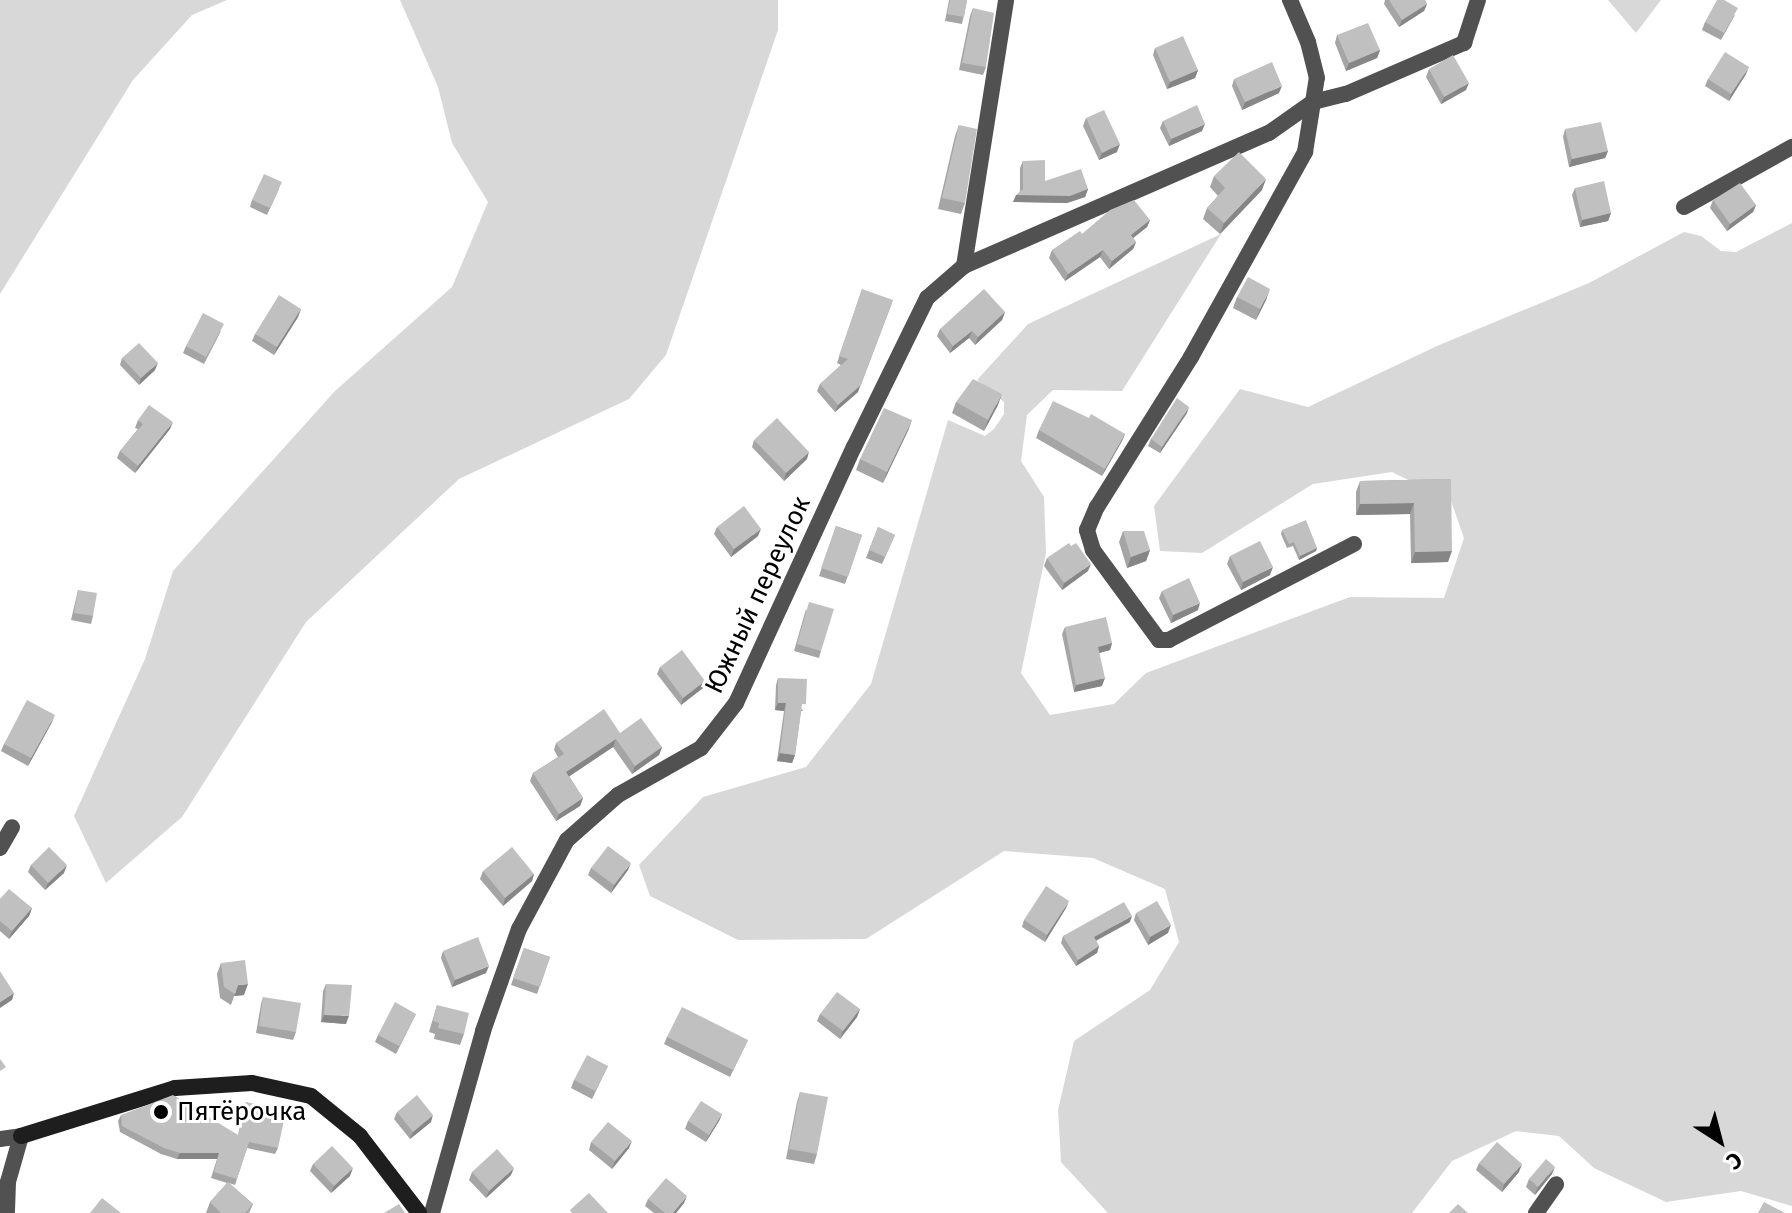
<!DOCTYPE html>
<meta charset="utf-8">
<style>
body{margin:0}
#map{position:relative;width:1792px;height:1213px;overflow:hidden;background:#fff;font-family:"Fira Sans",sans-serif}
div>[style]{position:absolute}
.green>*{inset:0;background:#d8d8d8}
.street>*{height:16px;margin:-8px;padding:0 8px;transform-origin:8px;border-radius:8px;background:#515151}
.secondary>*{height:16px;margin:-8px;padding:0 8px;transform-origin:8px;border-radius:8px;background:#1e1e1e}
.wall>*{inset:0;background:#a5a5a5}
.shaded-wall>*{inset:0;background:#868686}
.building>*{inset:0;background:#c0c0c0}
.dots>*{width:22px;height:22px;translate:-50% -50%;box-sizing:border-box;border:4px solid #fff;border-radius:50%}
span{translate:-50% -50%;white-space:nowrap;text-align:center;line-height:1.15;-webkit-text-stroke:6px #fff;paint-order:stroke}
.street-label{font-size:26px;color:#000}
.poi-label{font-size:26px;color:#000}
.left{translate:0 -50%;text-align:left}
.north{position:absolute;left:1680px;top:1101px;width:80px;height:80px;-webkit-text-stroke:6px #fff;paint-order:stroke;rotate:144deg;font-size:22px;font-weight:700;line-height:32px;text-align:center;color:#000}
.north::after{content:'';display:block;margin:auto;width:28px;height:36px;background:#000;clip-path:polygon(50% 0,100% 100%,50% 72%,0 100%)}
</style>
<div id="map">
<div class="green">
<i style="clip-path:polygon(0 0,227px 0,192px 15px,133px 80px,0 294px)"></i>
<i style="clip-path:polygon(400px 0,778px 0,778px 30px,666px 355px,629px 399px,459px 479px,306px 622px,182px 817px,106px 883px,74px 816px,145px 659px,173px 571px,335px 391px,452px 287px,488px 202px,452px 143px,438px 87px)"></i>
<i style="clip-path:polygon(1608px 0,1661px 0,1636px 33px)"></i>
<i style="clip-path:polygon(1792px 223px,1792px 1206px,1741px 1191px,1666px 1202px,1594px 1168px,1559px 1136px,1516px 1131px,1452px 1161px,1412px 1213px,1108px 1213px,1061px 1162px,1058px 1110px,1074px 1041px,1150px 990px,1179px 942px,1165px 889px,1093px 858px,1004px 851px,866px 939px,738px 940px,650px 896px,639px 865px,703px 797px,806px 767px,871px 684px,948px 420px,985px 436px,994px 429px,1004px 414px,1004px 402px,977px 380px,1028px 324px,1221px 234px,1122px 391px,1053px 390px,1027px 415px,1021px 461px,1044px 497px,1046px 553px,1021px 673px,1050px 715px,1114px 704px,1146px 673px,1350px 597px,1444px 598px,1464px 538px,1451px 501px,1392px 472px,1313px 484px,1202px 553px,1160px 551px,1154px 506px,1240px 389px,1308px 407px,1437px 346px,1589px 283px,1684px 232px,1701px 236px,1721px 251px,1736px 252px)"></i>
</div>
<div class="street">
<i style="left:1684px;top:207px;width:124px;rotate:-29.1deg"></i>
<i style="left:964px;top:266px;width:269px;rotate:-81deg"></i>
<i style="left:1354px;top:544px;width:208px;rotate:152.6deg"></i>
<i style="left:1169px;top:640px;width:10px;rotate:180deg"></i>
<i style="left:1159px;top:640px;width:112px;rotate:-126.3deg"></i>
<i style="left:1093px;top:550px;width:21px;rotate:-107deg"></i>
<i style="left:1087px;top:530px;width:25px;rotate:-67deg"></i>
<i style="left:1097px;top:507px;width:177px;rotate:-57.9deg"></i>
<i style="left:1191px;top:357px;width:235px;rotate:-60.9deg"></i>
<i style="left:1305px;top:152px;width:51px;rotate:-80.9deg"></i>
<i style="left:1313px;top:102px;width:34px;rotate:-14deg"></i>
<i style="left:1346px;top:94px;width:129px;rotate:-23.4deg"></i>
<i style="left:1464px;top:43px;width:45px;rotate:-72deg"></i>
<i style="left:0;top:848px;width:24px;rotate:-60deg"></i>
<i style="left:0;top:1139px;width:21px;rotate:-8deg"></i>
<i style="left:21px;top:1136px;width:48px;rotate:105.8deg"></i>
<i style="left:8px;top:1182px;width:31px;rotate:92deg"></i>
<i style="left:432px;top:1213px;width:189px;rotate:-74.3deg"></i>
<i style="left:483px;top:1031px;width:108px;rotate:-70.6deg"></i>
<i style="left:519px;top:929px;width:101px;rotate:-61.7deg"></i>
<i style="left:567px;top:840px;width:68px;rotate:-41.4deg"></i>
<i style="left:618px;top:795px;width:95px;rotate:-29.5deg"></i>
<i style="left:701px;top:748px;width:57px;rotate:-52.1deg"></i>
<i style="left:736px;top:703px;width:282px;rotate:-65.3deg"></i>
<i style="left:854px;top:447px;width:166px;rotate:-63.9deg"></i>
<i style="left:927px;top:298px;width:49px;rotate:-40.9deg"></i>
<i style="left:964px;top:266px;width:333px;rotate:-23.6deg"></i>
<i style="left:1269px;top:133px;width:54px;rotate:-35.2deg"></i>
<i style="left:1313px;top:102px;width:24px;rotate:-81deg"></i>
<i style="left:1317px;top:78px;width:37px;rotate:-104deg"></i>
<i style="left:1308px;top:42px;width:46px;rotate:-113.2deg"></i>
<i style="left:1536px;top:1213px;width:35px;rotate:-55deg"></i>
</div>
<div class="secondary">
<i style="left:21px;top:1136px;width:161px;rotate:-17.3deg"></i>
<i style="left:175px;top:1088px;width:77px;rotate:-3.7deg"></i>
<i style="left:252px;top:1083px;width:60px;rotate:12.4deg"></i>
<i style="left:311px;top:1096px;width:63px;rotate:39.2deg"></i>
<i style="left:360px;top:1136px;width:97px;rotate:52.5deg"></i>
</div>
<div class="wall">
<i style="clip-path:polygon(949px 0,967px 0,962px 24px,945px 21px)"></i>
<i style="clip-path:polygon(1385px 0,1425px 0,1427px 4px,1424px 11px,1399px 27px,1384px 4px)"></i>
<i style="clip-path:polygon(973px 8px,986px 67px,983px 75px,959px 70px,970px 16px)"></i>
<i style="clip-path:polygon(1735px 15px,1721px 40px,1702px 30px,1705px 22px)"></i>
<i style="clip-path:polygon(1337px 35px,1380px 50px,1377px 58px,1346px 71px,1335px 43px)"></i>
<i style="clip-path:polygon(1155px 48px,1198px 70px,1195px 78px,1167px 89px,1153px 55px)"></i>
<i style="clip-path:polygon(1429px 69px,1466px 90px,1441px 104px,1426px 77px)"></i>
<i style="clip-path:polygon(1746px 74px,1729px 101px,1705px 86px,1708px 79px)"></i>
<i style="clip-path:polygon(1234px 79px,1279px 93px,1242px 110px,1232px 86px)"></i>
<i style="clip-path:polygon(1086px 118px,1117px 152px,1099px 160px,1083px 126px)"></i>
<i style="clip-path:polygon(1163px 121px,1202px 131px,1169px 146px,1160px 128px)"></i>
<i style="clip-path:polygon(959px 125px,965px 203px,961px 214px,938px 209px,955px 136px)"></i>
<i style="clip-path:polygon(1565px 129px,1608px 151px,1605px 158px,1569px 167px,1563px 137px)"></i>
<i style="clip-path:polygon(1023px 161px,1045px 181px,1088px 189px,1085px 197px,1067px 203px,1013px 202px,1020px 191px,1020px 168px)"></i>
<i style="clip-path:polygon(1214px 176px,1262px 190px,1220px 234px,1203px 219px,1207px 208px,1218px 196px,1210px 187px)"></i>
<i style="clip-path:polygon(1575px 188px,1611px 213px,1608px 221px,1580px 227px,1572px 195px)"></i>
<i style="clip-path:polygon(279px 189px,267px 215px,250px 207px,252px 200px)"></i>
<i style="clip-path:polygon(1713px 200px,1756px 205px,1753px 212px,1727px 231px,1710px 208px)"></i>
<i style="clip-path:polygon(1150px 220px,1147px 227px,1133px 238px,1136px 242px,1133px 249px,1109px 269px,1100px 257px,1065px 281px,1049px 258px,1052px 250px,1082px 234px)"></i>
<i style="clip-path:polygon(862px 289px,858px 392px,835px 412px,817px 391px,820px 384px,841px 365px,837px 363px)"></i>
<i style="clip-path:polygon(1237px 297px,1266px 300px,1256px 320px,1233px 308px)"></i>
<i style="clip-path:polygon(301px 309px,298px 317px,274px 355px,252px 341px,255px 334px)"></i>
<i style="clip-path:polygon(1005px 312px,1002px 320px,975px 345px,969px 338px,950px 353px,937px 336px,940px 329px)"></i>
<i style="clip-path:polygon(221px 331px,204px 364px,183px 353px,186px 346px)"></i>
<i style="clip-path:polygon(122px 358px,155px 370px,139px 385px,120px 365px)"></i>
<i style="clip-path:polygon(956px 402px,998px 405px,984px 431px,952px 413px)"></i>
<i style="clip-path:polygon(1187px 413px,1160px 453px,1148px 446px,1151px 439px)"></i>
<i style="clip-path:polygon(1089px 418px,1125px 434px,1122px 441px,1102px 476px,1036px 438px,1039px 430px)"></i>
<i style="clip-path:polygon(138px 420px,170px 429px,135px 473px,117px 458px,120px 451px,138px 429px,135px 428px)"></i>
<i style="clip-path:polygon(912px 420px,883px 483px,856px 470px,860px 459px)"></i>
<i style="clip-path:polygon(754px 440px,807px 459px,784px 481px,752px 447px)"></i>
<i style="clip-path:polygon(1451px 479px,1448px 562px,1411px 563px,1410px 514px,1356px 515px,1356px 492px,1360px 481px)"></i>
<i style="clip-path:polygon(836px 526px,862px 535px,845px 584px,819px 576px)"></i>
<i style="clip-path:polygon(717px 527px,758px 536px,731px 557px,714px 534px)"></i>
<i style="clip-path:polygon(878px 527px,895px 535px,882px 564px,866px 558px)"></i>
<i style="clip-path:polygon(1282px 530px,1317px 548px,1316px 551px,1299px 560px,1293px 546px,1287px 548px,1281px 534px)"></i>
<i style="clip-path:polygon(1123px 531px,1150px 550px,1146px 561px,1127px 568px,1119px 542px)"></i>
<i style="clip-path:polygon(1230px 556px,1270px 575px,1241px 590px,1227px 564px)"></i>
<i style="clip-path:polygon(1047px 558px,1088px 571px,1062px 590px,1044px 566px)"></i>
<i style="clip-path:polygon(78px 590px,93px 616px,91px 624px,71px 620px)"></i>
<i style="clip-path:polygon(1162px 591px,1198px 610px,1171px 623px,1159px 598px)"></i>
<i style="clip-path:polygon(806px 609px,821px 651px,819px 658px,794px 651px)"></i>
<i style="clip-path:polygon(1065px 627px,1112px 643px,1110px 650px,1099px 653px,1102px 686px,1074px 692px,1062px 634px)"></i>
<i style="clip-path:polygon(660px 667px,705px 681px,703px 688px,681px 705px,657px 674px)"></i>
<i style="clip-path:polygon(778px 678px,803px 711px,801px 711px,795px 755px,792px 763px,777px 761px,784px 711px,775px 710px,776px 685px)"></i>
<i style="clip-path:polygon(52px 722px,28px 766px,1px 751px,4px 744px)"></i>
<i style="clip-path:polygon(620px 733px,662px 747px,659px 755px,632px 774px,613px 747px,569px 776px,583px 798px,580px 806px,556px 821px,530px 781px,533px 773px,558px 757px,554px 750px,556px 743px)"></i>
<i style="clip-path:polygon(31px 865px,64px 873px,45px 890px,28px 872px)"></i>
<i style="clip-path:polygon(591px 868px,628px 870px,611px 893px,588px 875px)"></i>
<i style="clip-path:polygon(483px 871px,534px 874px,532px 881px,503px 906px,480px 879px)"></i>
<i style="clip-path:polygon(0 899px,32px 908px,29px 916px,9px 939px,0 931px)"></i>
<i style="clip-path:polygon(1066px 908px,1045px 942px,1022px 927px,1024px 920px)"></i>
<i style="clip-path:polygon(1136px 913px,1168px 933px,1148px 945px,1134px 920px)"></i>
<i style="clip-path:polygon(1130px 922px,1096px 941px,1099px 946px,1097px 953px,1076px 966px,1061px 943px,1063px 936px)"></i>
<i style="clip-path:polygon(524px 948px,550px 957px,537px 994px,511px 985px)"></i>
<i style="clip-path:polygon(443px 951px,486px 973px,452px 987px,441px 958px)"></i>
<i style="clip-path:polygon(221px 963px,244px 995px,234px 996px,231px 1005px,220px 998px,217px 974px)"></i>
<i style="clip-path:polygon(326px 984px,346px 1024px,321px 1022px,323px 991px)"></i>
<i style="clip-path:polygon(263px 997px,296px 1032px,293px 1040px,256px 1033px,261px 1004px)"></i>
<i style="clip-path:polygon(437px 1005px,464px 1034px,460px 1045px,434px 1039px,435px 1034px,429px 1032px)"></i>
<i style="clip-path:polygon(860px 1009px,857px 1017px,840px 1039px,817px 1021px,820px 1014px)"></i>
<i style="clip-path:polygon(416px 1014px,396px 1054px,375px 1042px,378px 1035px)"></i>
<i style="clip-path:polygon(667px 1037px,748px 1040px,730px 1077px,664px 1044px)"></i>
<i style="clip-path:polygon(608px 1066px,592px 1099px,571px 1088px,574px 1080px)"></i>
<i style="clip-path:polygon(800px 1092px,817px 1154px,814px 1164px,786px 1159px,797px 1102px)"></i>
<i style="clip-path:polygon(246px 1102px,278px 1148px,275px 1154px,247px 1148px,235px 1185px,229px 1183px,253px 1204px,249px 1213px,206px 1213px,210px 1202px,227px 1183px,211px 1178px,217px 1159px,177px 1159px,161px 1154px,120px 1132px,118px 1121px,121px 1115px,238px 1135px)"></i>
<i style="clip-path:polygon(397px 1112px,431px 1122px,410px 1139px,394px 1119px)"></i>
<i style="clip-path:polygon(722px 1114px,719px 1121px,706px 1142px,685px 1129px,688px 1121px)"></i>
<i style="clip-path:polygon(591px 1142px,629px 1148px,612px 1169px,589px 1150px)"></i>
<i style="clip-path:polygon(1479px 1163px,1519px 1172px,1502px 1192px,1476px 1170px)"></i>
<i style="clip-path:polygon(313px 1164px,350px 1176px,331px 1193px,310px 1171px)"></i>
<i style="clip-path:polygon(472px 1172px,511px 1175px,486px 1198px,469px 1180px)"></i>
<i style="clip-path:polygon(1552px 1174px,1535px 1195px,1526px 1187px,1529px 1179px)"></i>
<i style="clip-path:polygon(648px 1199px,684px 1203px,676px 1213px,654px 1213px,645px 1206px)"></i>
</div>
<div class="shaded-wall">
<i style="clip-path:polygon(1427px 4px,1424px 11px,1399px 27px,1402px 20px)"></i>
<i style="clip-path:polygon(1380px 50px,1377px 58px,1346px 71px,1349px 63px)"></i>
<i style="clip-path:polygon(1749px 67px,1746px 74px,1729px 101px,1731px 94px)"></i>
<i style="clip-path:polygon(1198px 70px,1195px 78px,1167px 89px,1170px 82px)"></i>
<i style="clip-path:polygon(1469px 83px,1466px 90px,1441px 104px,1444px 97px)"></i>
<i style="clip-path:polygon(1282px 86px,1279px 93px,1242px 110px,1245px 102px)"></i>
<i style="clip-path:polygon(1205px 124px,1202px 131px,1169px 146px,1171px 139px)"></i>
<i style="clip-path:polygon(1120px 144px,1117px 152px,1099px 160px,1102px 153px)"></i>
<i style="clip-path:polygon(1608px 151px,1605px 158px,1569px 167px,1572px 159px)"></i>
<i style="clip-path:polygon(1266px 179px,1262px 190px,1220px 234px,1224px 223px)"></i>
<i style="clip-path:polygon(1088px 189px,1085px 197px,1067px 203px,1013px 202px,1016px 195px)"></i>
<i style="clip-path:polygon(1756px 205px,1753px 212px,1727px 231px,1730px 224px)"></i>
<i style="clip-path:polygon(1611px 213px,1608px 221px,1580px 227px,1582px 220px)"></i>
<i style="clip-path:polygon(1150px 220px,1147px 227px,1128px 242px,1131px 235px)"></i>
<i style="clip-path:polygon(1136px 242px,1133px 249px,1109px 269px,1112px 261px)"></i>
<i style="clip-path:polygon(1103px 250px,1100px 257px,1065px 281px,1068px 274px)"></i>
<i style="clip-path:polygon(1270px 289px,1266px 300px,1256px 320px,1260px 309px)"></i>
<i style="clip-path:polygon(893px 300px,858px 392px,835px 412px,838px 405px)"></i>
<i style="clip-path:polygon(301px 309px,298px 317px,274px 355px,277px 347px)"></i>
<i style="clip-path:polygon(1005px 312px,1002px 320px,975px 345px,978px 337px)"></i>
<i style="clip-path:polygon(972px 331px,969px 338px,950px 353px,953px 346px)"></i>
<i style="clip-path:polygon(158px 363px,155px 370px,139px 385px,141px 378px)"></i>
<i style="clip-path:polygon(1002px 394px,998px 405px,984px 431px,988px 420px)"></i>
<i style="clip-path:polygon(1189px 407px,1187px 413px,1160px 453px,1162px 447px)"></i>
<i style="clip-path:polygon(912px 420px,908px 431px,883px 483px,887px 472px)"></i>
<i style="clip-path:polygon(173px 422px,170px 429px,135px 473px,138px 466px)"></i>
<i style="clip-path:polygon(1125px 434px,1122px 441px,1102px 476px,1105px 469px)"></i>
<i style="clip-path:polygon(809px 452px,807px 459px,784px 481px,786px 473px)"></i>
<i style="clip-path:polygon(1414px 503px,1410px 514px,1356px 515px,1360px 504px)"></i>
<i style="clip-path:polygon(761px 529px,758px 536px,731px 557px,734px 549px)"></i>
<i style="clip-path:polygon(1317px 548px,1316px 551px,1299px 560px,1300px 556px)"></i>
<i style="clip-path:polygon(1150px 550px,1146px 561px,1127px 568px,1131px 557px)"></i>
<i style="clip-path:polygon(1452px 551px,1448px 562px,1411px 563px,1415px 552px)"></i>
<i style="clip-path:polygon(1091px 564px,1088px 571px,1062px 590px,1064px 583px)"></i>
<i style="clip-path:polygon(1273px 567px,1270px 575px,1241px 590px,1243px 582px)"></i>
<i style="clip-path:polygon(1200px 603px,1198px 610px,1171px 623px,1173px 615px)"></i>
<i style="clip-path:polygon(1112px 643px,1110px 650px,1095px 654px,1098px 647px)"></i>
<i style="clip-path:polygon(1105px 678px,1102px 686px,1074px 692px,1076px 685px)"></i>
<i style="clip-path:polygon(705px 681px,703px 688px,681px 705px,683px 698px)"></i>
<i style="clip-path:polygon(778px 703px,786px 703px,784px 711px,775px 710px)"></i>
<i style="clip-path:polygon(55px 715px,52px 722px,28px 766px,31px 758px)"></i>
<i style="clip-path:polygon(616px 739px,613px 747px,564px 780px,566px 772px)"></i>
<i style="clip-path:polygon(662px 747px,659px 755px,632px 774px,635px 766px)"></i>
<i style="clip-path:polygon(780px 753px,795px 755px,792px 763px,777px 761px)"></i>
<i style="clip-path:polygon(583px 798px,580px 806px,556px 821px,559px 814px)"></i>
<i style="clip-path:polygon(631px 863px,628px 870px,611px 893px,614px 885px)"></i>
<i style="clip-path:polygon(67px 865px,64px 873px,45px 890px,48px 883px)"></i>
<i style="clip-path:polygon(534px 874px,532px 881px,503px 906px,505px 898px)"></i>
<i style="clip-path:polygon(1069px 901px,1066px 908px,1045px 942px,1047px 935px)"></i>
<i style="clip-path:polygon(32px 908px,29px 916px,9px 939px,12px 931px)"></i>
<i style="clip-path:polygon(1132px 916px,1130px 922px,1091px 943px,1094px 937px)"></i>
<i style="clip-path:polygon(1171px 925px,1168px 933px,1148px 945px,1150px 937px)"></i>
<i style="clip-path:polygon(1099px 946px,1097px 953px,1076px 966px,1078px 960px)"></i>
<i style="clip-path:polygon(489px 966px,486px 973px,452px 987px,455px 980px)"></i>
<i style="clip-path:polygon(248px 984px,244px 995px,234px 996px,231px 1005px,238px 985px)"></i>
<i style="clip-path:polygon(14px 993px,12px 1000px,0 1008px,0 1002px)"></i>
<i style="clip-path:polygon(860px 1009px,857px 1017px,840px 1039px,843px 1031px)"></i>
<i style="clip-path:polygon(324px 1015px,349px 1016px,346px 1024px,321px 1022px)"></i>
<i style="clip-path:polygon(722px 1114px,719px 1121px,706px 1142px,709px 1135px)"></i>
<i style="clip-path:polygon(433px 1115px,431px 1122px,410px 1139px,413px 1132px)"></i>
<i style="clip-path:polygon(632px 1141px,629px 1148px,612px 1169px,615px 1161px)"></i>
<i style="clip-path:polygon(180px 1153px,219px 1153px,217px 1159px,177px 1159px)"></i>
<i style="clip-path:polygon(1522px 1164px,1519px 1172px,1502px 1192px,1504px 1184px)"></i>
<i style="clip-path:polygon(1555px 1167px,1552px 1174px,1535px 1195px,1538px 1187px)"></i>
<i style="clip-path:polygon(353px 1168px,350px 1176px,331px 1193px,334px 1186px)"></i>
<i style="clip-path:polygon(514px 1168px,511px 1175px,486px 1198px,489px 1191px)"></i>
<i style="clip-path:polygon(687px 1196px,684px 1203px,676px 1213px,673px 1213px)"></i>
</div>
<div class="building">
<i style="clip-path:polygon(950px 0,967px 0,964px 17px,947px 14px)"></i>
<i style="clip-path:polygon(1389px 0,1425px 0,1427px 4px,1402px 20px)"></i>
<i style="clip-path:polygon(1717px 0,1724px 0,1738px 8px,1724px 33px,1705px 22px)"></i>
<i style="clip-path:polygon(973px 8px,994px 13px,986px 67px,962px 63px)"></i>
<i style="clip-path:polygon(1368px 23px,1380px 50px,1349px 63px,1337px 35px)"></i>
<i style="clip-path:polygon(1183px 36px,1198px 70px,1170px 82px,1155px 48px)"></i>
<i style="clip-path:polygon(1725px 52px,1749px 67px,1731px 94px,1708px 79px)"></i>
<i style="clip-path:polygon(1453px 55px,1469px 83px,1444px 97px,1429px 69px)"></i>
<i style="clip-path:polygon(1272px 62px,1282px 86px,1245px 102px,1234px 79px)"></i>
<i style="clip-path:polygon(1197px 105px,1205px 124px,1171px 139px,1163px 121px)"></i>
<i style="clip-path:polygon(1104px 110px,1120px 144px,1102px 153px,1086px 118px)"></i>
<i style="clip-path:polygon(1601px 122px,1608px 151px,1572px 159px,1565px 129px)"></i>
<i style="clip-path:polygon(959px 125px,977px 129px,965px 203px,942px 198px)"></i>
<i style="clip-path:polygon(1239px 152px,1266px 179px,1224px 223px,1207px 208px,1225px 188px,1214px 176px)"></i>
<i style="clip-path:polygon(1045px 160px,1045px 181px,1081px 169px,1088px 189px,1070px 196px,1016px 195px,1023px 189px,1023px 161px)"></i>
<i style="clip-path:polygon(264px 174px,282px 182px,270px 208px,252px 200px)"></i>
<i style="clip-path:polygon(1604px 181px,1611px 213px,1582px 220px,1575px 188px)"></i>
<i style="clip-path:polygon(1740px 183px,1756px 205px,1730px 224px,1713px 200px)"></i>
<i style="clip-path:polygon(1134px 200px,1150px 220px,1131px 235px,1136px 242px,1112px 261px,1103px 250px,1068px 274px,1052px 250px,1080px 231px,1082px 234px,1110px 210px)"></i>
<i style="clip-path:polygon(1248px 277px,1270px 289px,1260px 309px,1237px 297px)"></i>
<i style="clip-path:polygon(862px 289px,893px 300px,861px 385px,838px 405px,820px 384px,848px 359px,839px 356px)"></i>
<i style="clip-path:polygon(984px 289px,1005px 312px,978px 337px,972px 331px,953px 346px,940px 329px)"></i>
<i style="clip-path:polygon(279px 295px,301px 309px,277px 347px,255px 334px)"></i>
<i style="clip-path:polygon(203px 313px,224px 324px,206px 357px,186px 346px)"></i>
<i style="clip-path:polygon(139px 343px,158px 363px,141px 378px,122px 358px)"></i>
<i style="clip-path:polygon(973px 379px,1002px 394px,988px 420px,956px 402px)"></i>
<i style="clip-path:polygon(1177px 398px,1189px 407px,1162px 447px,1151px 439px)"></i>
<i style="clip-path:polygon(1053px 401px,1089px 418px,1091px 414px,1125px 434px,1105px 469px,1039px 430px)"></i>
<i style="clip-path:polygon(149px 405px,173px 422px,138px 466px,120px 451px,143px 424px,138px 420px)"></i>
<i style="clip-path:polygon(884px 408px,912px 420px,887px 472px,860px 459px)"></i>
<i style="clip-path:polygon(777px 418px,809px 452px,786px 473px,754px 440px)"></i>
<i style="clip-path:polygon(1451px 479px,1452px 551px,1415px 552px,1414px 503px,1360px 504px,1360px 481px)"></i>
<i style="clip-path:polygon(744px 506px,761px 529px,734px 549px,717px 527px)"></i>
<i style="clip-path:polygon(1306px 520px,1317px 548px,1300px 556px,1294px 542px,1289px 544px,1282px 530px)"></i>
<i style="clip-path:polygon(836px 526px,862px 535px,848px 577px,821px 568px)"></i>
<i style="clip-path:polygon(878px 527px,895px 535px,885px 557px,869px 550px)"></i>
<i style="clip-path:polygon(1123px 531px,1144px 531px,1150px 550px,1131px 557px)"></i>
<i style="clip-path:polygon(1260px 541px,1273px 567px,1243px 582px,1230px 556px)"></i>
<i style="clip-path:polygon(1069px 543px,1071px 546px,1076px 543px,1091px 564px,1064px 583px,1047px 558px)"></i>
<i style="clip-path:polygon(1189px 578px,1200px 603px,1173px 615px,1162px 591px)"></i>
<i style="clip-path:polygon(78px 590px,97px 593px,93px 616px,74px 613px)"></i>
<i style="clip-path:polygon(809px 602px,834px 609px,821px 651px,797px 644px)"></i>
<i style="clip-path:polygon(1106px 617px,1112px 643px,1098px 647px,1105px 678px,1076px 685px,1065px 627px)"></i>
<i style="clip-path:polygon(682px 650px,705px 681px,683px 698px,660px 667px)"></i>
<i style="clip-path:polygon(778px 678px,807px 679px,806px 704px,802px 704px,795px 755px,780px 753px,786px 703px,778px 703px)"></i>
<i style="clip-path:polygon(27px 700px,55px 715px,31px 758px,4px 744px)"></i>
<i style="clip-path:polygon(604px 709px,620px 733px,641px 718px,662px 747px,635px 766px,616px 739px,566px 772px,583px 798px,559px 814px,533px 773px,564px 754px,556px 743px)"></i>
<i style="clip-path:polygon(608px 846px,631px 863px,614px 885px,591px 868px)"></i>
<i style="clip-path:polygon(49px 847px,67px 865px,48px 883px,31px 865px)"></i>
<i style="clip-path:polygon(512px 847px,534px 874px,505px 898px,483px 871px)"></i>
<i style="clip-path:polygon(1046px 886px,1069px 901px,1047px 935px,1024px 920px)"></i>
<i style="clip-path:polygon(9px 889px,32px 908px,12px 931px,0 921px,0 899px)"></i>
<i style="clip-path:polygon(1157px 901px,1171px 925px,1150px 937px,1136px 913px)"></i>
<i style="clip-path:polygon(1124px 902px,1132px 916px,1094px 937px,1099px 946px,1078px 960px,1063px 936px)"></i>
<i style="clip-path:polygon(478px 937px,489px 966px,455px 980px,443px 951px)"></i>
<i style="clip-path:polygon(524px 948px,550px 957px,540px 987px,513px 978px)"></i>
<i style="clip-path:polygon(245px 960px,248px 984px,238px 985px,235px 994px,224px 987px,221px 963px)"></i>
<i style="clip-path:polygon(0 971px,14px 993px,0 1002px)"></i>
<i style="clip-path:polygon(326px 984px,352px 985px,349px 1016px,324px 1015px)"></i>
<i style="clip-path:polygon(837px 992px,860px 1009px,843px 1031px,820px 1014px)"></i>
<i style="clip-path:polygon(263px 997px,301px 1003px,296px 1032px,259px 1026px)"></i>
<i style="clip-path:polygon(395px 1002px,416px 1014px,399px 1046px,378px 1035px)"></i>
<i style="clip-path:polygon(437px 1005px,469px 1013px,464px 1034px,438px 1028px,439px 1023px,433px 1021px)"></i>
<i style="clip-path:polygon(682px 1007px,748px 1040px,733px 1070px,667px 1037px)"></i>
<i style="clip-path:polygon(587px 1055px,608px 1066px,595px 1091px,574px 1080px)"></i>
<i style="clip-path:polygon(0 1059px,6px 1067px,0 1071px)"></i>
<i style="clip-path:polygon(800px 1092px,828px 1097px,817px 1154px,789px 1149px)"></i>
<i style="clip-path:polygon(173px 1095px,238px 1135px,246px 1102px,286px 1111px,278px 1148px,249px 1142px,237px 1179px,214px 1172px,219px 1153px,180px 1153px,164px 1148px,122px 1126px,121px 1115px)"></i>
<i style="clip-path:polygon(417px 1095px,433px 1115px,413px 1132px,397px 1112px)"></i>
<i style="clip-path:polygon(701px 1101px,722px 1114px,709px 1135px,688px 1121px)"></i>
<i style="clip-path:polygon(608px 1122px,632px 1141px,615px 1161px,591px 1142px)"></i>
<i style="clip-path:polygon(1497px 1142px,1522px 1164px,1504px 1184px,1479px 1163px)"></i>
<i style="clip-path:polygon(332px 1146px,353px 1168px,334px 1186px,313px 1164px)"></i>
<i style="clip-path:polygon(497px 1149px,514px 1168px,489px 1191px,472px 1172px)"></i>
<i style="clip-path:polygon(1546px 1159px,1555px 1167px,1538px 1187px,1529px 1179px)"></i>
<i style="clip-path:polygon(666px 1178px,687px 1196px,673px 1213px,665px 1213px,648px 1199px)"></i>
<i style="clip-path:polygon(228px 1182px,253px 1204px,245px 1213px,221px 1213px,210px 1202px)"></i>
<i style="clip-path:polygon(589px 1193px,608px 1213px,572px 1213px,570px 1210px)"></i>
<i style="clip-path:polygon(102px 1198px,121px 1213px,90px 1213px)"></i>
<i style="clip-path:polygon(1764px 1202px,1785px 1213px,1758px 1213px)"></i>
<i style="clip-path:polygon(399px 1204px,405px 1213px,384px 1213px)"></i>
<i style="clip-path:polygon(1458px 1204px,1468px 1213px,1449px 1213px)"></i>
</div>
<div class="dots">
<i style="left:161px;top:1112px;background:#000"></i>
</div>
<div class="street-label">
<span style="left:758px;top:595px;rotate:-65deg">Южный переулок</span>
</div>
<div class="poi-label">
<span class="left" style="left:177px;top:1112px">Пятёрочка</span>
</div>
<div class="north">С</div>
</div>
